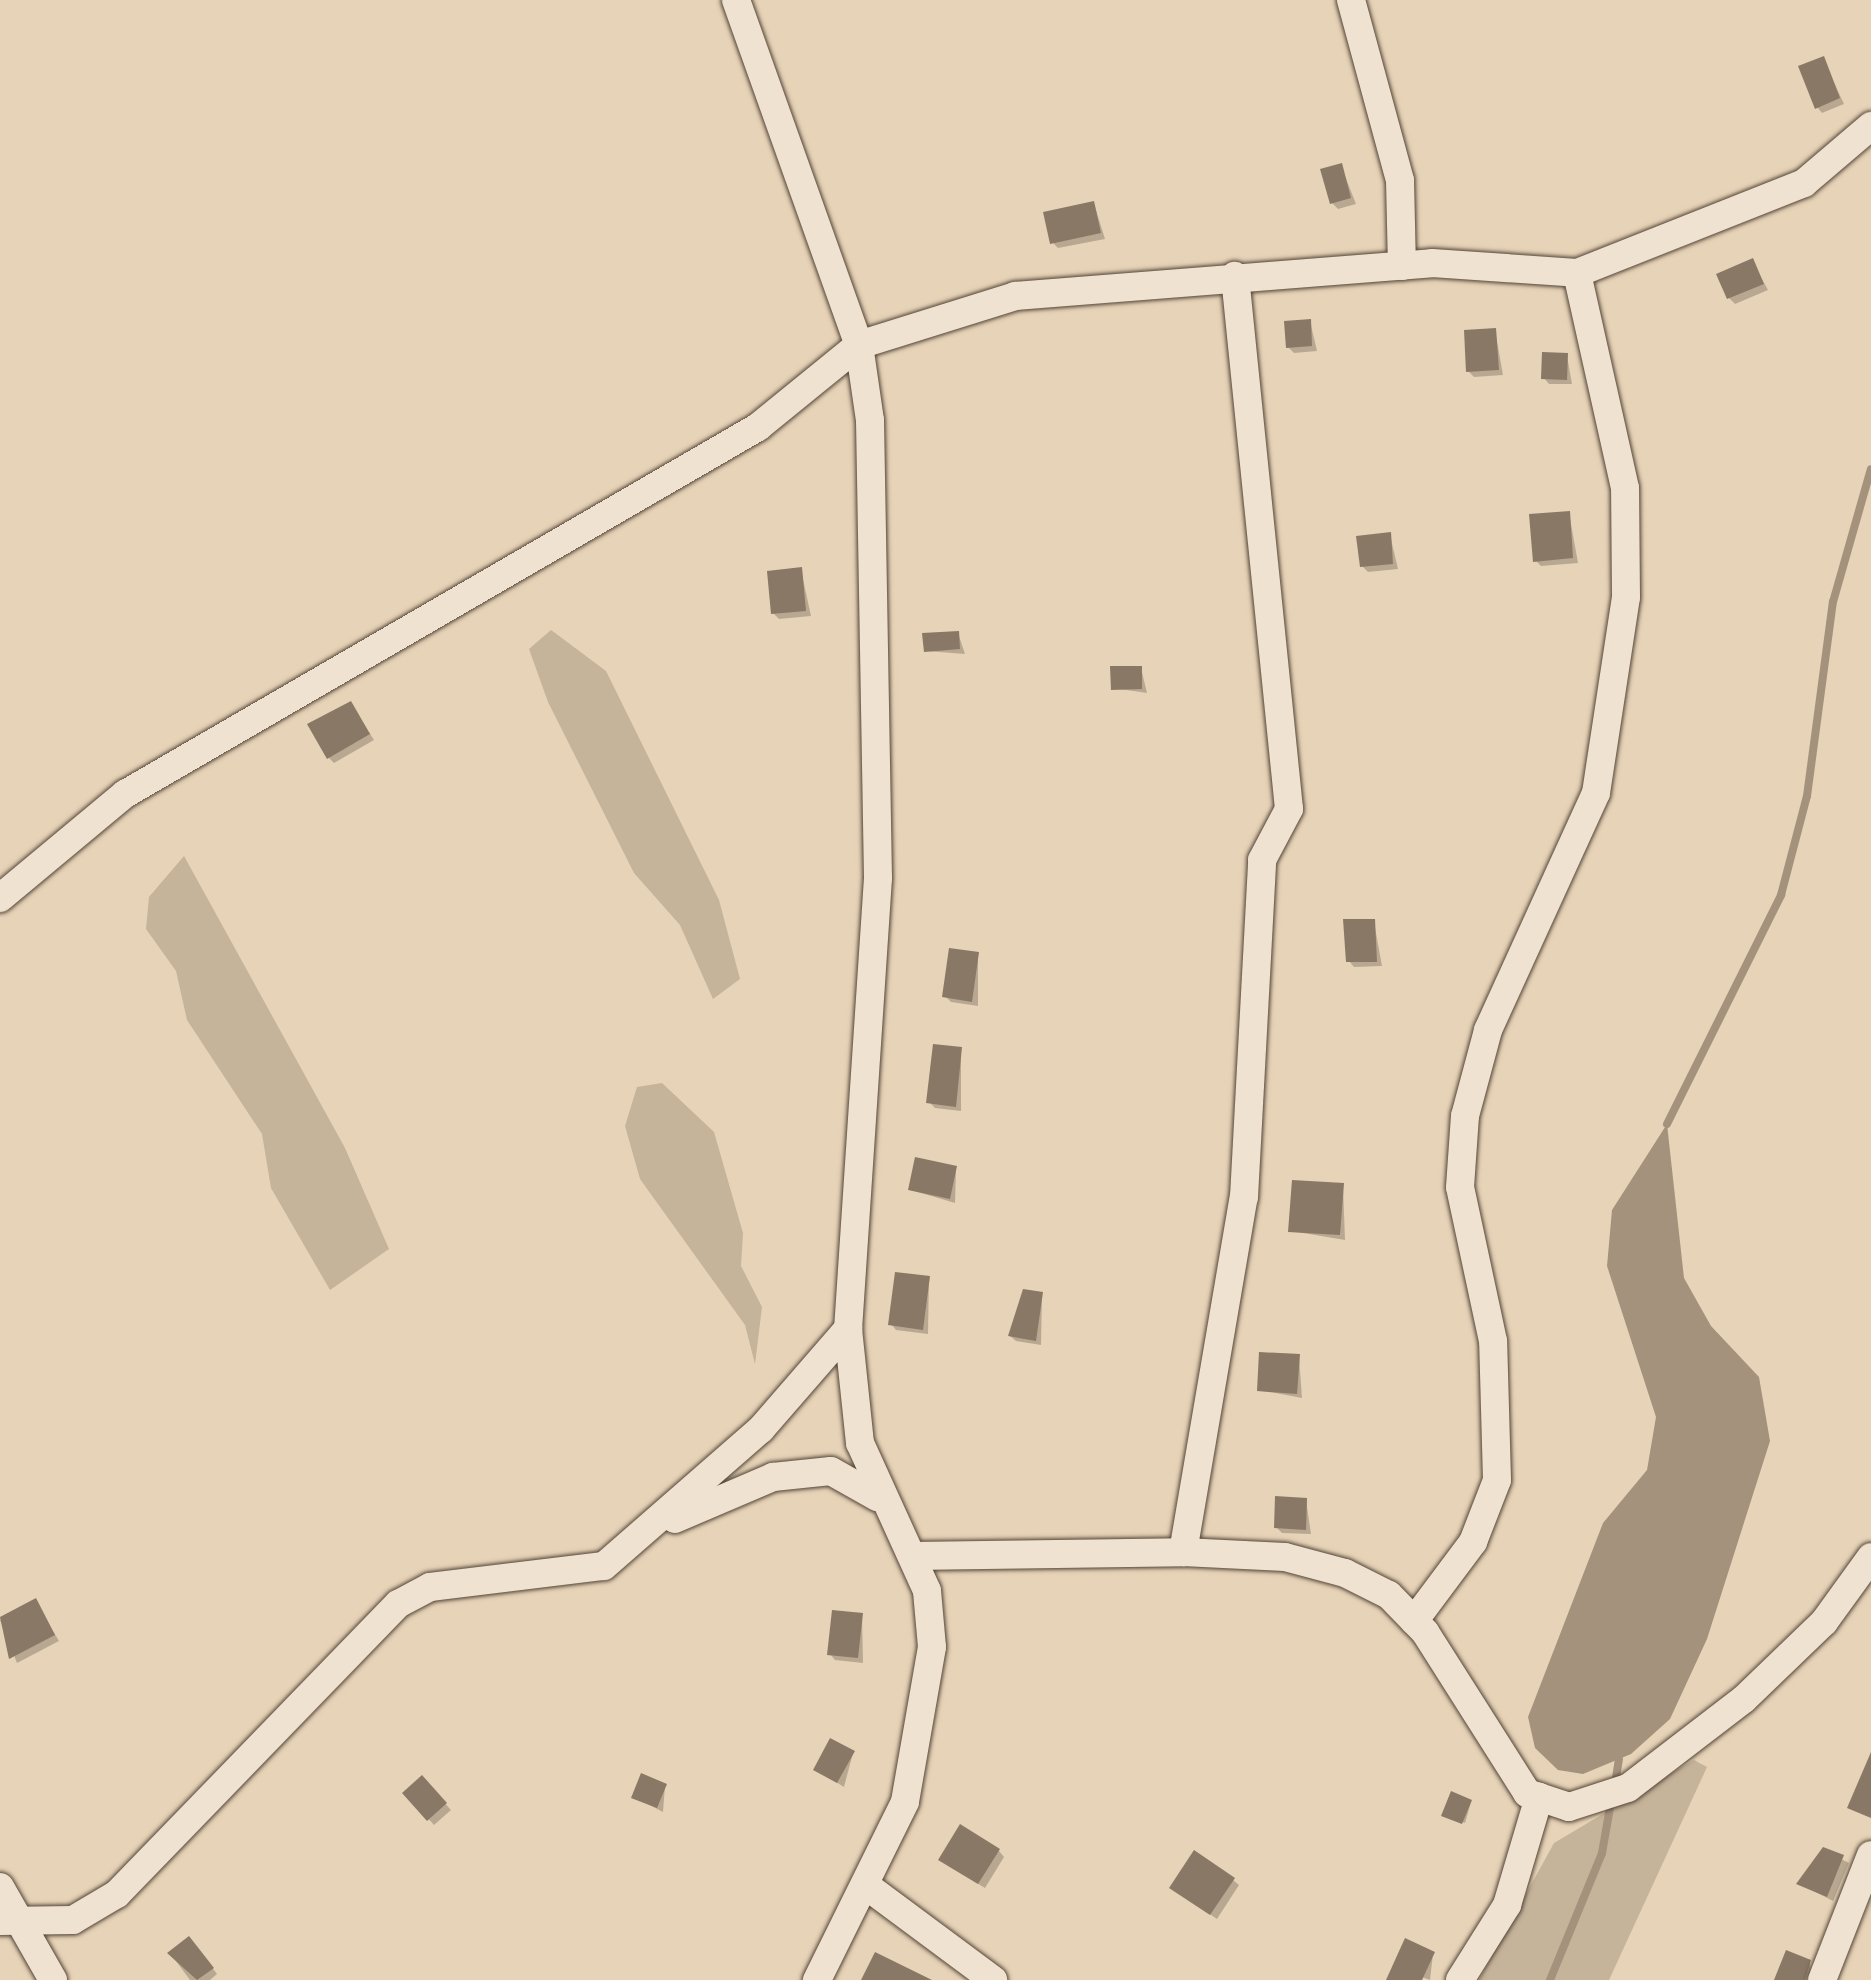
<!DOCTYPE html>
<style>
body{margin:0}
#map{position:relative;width:1871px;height:1980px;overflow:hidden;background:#e7d3b7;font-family:"Gentium Book Plus",serif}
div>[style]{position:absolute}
.green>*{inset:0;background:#c5b39a}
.water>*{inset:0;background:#a4927d}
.shadow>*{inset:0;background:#0003}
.stream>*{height:8px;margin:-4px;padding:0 4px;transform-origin:4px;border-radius:4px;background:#a4927d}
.building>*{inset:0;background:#887865}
.roads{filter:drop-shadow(0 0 2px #524437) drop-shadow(0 0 2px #524437)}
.minor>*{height:28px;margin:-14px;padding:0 14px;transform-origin:14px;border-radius:14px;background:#efe2d0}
span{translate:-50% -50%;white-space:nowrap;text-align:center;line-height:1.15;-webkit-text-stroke:9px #efe2d0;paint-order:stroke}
</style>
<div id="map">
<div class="green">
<i style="clip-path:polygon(551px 630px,606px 671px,719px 900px,740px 979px,713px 999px,680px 925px,634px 873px,548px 702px,529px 649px)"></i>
<i style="clip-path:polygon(184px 856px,345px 1148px,389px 1249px,330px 1290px,271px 1188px,262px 1134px,187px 1020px,176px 971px,146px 929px,149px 897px)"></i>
<i style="clip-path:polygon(662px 1083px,714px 1132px,743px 1233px,741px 1266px,762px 1307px,755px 1364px,745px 1325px,640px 1179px,625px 1126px,637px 1087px)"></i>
<i style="clip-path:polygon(1694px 1760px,1707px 1767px,1609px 1980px,1479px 1980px,1554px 1843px)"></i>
</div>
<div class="water">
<i style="clip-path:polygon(1667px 1124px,1684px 1278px,1711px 1326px,1759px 1377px,1770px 1441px,1707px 1639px,1670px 1719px,1631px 1754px,1583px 1774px,1558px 1770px,1535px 1748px,1528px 1717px,1603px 1523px,1647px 1470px,1656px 1417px,1607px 1266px,1612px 1210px)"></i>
</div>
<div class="shadow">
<i style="clip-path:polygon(1823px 59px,1844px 104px,1822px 113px,1817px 107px)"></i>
<i style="clip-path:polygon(1341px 166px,1356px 204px,1338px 209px,1332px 203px)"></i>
<i style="clip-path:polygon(1094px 204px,1105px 239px,1058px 248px,1052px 242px)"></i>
<i style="clip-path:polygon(1752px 261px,1768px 290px,1735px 304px,1729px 298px)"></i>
<i style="clip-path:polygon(1310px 321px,1317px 351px,1294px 353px,1288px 347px)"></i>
<i style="clip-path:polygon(1495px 330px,1503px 375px,1474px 377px,1468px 371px)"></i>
<i style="clip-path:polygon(1567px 356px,1572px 384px,1549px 384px,1544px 378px)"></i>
<i style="clip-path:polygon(1569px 513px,1578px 563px,1541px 566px,1535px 560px)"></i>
<i style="clip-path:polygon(1390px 535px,1398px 569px,1368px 572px,1362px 566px)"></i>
<i style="clip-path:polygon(801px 570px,811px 616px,779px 619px,773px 613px)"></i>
<i style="clip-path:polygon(958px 633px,965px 654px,926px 651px)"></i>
<i style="clip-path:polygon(1141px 668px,1147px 693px,1113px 688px)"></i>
<i style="clip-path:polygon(351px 704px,374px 740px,334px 763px,329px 758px)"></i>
<i style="clip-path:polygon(1374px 922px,1382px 966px,1354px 967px,1349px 961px)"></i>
<i style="clip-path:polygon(978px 954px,978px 1006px,951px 1002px,945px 996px)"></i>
<i style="clip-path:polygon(961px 1050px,961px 1111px,935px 1108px,929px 1102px)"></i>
<i style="clip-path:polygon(956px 1168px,955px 1203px,911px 1190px)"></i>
<i style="clip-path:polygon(1343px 1185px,1345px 1240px,1291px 1231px)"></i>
<i style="clip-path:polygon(929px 1278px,928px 1334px,896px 1330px,891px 1324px)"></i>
<i style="clip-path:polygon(1042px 1295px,1041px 1345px,1016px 1341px,1010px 1336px)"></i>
<i style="clip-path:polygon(1299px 1357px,1302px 1398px,1259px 1390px)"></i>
<i style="clip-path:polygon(1306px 1500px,1311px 1534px,1282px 1533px,1276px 1527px)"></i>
<i style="clip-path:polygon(35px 1601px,59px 1641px,17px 1663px,0 1620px)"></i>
<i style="clip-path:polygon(862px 1616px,863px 1663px,835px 1660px,830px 1654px)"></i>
<i style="clip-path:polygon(853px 1753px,844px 1787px,816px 1770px)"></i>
<i style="clip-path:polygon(422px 1778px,451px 1810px,434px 1825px,405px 1793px)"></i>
<i style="clip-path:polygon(665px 1786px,663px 1812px,634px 1797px)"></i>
<i style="clip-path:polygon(1471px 1802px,1465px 1823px,1444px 1814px)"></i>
<i style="clip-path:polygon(1824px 1850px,1849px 1863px,1833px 1901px,1800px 1884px)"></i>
<i style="clip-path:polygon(999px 1851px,1004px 1857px,985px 1888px,947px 1865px)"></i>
<i style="clip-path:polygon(1233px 1880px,1239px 1885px,1217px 1919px,1178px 1893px)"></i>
<i style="clip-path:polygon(195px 1945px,217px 1974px,210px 1980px,190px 1980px,170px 1953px)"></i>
<i style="clip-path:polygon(1433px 1954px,1430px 1980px,1402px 1970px)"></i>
<i style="clip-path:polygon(1810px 1962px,1812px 1980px,1777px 1980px)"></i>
</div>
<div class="stream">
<i style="left:1667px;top:1124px;width:256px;rotate:-63.5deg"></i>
<i style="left:1781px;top:895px;width:102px;rotate:-75.3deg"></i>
<i style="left:1807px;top:796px;width:196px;rotate:-82.4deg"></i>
<i style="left:1833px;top:602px;width:138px;rotate:-74.1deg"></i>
<i style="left:1615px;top:1784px;width:25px;rotate:-81deg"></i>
<i style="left:1550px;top:1980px;width:137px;rotate:-67.7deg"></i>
<i style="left:1602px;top:1853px;width:52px;rotate:-80deg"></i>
</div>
<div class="building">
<i style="clip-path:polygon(1824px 56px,1840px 98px,1815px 109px,1798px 66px)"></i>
<i style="clip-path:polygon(1342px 163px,1351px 198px,1330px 204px,1320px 169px)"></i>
<i style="clip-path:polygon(1094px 201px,1101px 233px,1050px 244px,1043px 212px)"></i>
<i style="clip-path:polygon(1753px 258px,1764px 284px,1727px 299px,1716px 274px)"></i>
<i style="clip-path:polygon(1311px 319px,1312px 346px,1286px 348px,1284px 321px)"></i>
<i style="clip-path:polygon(1496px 328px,1499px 370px,1466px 372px,1464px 330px)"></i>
<i style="clip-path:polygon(1542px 352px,1568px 353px,1567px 380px,1541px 379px)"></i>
<i style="clip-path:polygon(1570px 511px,1573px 558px,1533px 562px,1529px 514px)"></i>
<i style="clip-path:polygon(1391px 532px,1393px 564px,1360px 567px,1356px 536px)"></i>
<i style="clip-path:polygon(802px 567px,806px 611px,771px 614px,767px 571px)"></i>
<i style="clip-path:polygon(959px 631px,960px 649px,924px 652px,922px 633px)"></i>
<i style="clip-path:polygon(1110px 666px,1142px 666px,1142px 689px,1111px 690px)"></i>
<i style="clip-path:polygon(351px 701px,370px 734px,327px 759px,307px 724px)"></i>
<i style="clip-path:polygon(1343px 919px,1375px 919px,1377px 962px,1346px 962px)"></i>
<i style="clip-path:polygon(949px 948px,979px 952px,972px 1002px,942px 997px)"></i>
<i style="clip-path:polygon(933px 1044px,962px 1047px,956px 1107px,926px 1103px)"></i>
<i style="clip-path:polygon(915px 1157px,957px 1166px,950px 1199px,908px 1190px)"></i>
<i style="clip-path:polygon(1292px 1180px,1344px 1183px,1340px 1235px,1288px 1232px)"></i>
<i style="clip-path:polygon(895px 1272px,930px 1276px,923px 1330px,888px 1325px)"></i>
<i style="clip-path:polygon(1023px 1289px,1043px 1292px,1036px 1341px,1008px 1336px)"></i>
<i style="clip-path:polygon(1259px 1352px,1300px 1354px,1297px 1394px,1257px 1391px)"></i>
<i style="clip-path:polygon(1275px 1496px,1307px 1498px,1306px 1530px,1274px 1528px)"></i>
<i style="clip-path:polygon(36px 1598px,55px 1635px,9px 1659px,0 1617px)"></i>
<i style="clip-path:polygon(832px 1610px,863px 1613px,858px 1658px,827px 1655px)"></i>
<i style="clip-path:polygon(830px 1738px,855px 1751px,837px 1783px,813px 1770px)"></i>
<i style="clip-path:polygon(1871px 1752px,1871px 1818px,1847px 1808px)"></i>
<i style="clip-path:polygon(641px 1773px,667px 1784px,657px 1808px,631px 1798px)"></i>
<i style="clip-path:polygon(422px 1775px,447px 1803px,427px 1821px,402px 1793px)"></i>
<i style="clip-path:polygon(1451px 1791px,1472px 1800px,1462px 1824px,1441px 1816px)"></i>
<i style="clip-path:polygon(960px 1824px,1000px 1849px,978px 1884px,938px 1860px)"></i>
<i style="clip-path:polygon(1823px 1847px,1844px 1855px,1827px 1897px,1796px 1884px)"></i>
<i style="clip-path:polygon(1194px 1850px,1235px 1878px,1210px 1915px,1169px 1888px)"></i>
<i style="clip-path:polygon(189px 1936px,214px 1968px,197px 1980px,167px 1953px)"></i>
<i style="clip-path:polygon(1405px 1938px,1435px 1952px,1422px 1980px,1386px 1980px)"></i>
<i style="clip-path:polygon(1786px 1950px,1811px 1960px,1805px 1980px,1774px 1980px)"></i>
<i style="clip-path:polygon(875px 1952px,932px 1980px,861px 1980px)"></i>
</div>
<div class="roads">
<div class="minor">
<i style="left:736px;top:0;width:366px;rotate:70.4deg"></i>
<i style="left:859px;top:345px;width:76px;rotate:81.7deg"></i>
<i style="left:870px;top:420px;width:458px;rotate:89deg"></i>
<i style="left:878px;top:878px;width:452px;rotate:93.8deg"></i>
<i style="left:848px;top:1329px;width:115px;rotate:84deg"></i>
<i style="left:860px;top:1443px;width:162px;rotate:65.6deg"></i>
<i style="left:927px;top:1591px;width:56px;rotate:84.9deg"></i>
<i style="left:932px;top:1647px;width:157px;rotate:99.9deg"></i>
<i style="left:905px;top:1802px;width:199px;rotate:116.3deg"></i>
<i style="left:1351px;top:0;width:187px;rotate:74.8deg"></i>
<i style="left:1400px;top:180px;width:86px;rotate:88.7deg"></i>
<i style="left:0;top:898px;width:163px;rotate:-39.8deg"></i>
<i style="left:125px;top:794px;width:732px;rotate:-30.1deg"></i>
<i style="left:758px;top:427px;width:130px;rotate:-39.1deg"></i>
<i style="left:859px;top:345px;width:164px;rotate:-17.4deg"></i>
<i style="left:1015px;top:296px;width:418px;rotate:-4.5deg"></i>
<i style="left:1432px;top:263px;width:145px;rotate:3.9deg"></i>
<i style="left:1577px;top:273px;width:244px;rotate:-21.6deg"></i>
<i style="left:1804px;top:183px;width:88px;rotate:-40.4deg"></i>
<i style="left:675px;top:1519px;width:107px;rotate:-23.2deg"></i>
<i style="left:773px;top:1477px;width:58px;rotate:-5.9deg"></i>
<i style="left:831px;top:1471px;width:53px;rotate:29.5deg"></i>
<i style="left:1183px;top:1552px;width:360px;rotate:-80.3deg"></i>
<i style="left:1244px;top:1197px;width:337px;rotate:-86.9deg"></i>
<i style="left:1262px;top:860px;width:58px;rotate:-62.1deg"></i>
<i style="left:1289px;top:809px;width:536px;rotate:-95.79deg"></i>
<i style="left:912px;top:1556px;width:271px;rotate:-0.8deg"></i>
<i style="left:1183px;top:1552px;width:102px;rotate:2.8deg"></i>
<i style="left:1285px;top:1557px;width:62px;rotate:14.9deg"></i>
<i style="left:1345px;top:1573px;width:49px;rotate:26.6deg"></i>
<i style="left:1389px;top:1595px;width:52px;rotate:45.8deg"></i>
<i style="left:1425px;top:1632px;width:191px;rotate:57.6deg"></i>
<i style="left:1527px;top:1793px;width:44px;rotate:18.4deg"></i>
<i style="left:1569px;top:1807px;width:62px;rotate:-17.9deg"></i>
<i style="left:1628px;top:1788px;width:146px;rotate:-37.5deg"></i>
<i style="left:1744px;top:1699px;width:111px;rotate:-43.9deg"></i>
<i style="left:1824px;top:1622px;width:80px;rotate:-54.1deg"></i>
<i style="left:1414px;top:1621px;width:99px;rotate:-53.2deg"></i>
<i style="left:1473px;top:1542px;width:66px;rotate:-68.8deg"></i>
<i style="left:1497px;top:1480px;width:139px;rotate:-91.6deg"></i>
<i style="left:1493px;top:1341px;width:157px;rotate:-102.1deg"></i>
<i style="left:1460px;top:1187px;width:71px;rotate:-86deg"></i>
<i style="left:1465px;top:1116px;width:89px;rotate:-75deg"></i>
<i style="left:1488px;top:1030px;width:260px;rotate:-65.5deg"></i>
<i style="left:1596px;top:793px;width:198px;rotate:-81.3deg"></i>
<i style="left:1626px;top:597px;width:109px;rotate:-90.5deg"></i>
<i style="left:1625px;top:488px;width:220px;rotate:-102.6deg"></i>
<i style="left:0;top:1887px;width:107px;rotate:60.3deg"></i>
<i style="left:868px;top:1887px;width:156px;rotate:36.6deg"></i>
<i style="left:0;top:1921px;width:73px;rotate:-0.8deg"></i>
<i style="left:73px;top:1920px;width:51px;rotate:-30.6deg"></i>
<i style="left:117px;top:1894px;width:404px;rotate:-45.9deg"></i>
<i style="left:398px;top:1604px;width:36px;rotate:-28deg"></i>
<i style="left:430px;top:1587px;width:175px;rotate:-6.9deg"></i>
<i style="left:604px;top:1566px;width:208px;rotate:-41.1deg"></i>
<i style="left:761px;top:1429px;width:133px;rotate:-49deg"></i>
<i style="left:1460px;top:1980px;width:89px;rotate:-57.9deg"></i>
<i style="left:1507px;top:1905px;width:113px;rotate:-73.5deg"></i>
<i style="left:1822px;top:1980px;width:134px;rotate:-68.6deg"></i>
</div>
</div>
</div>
